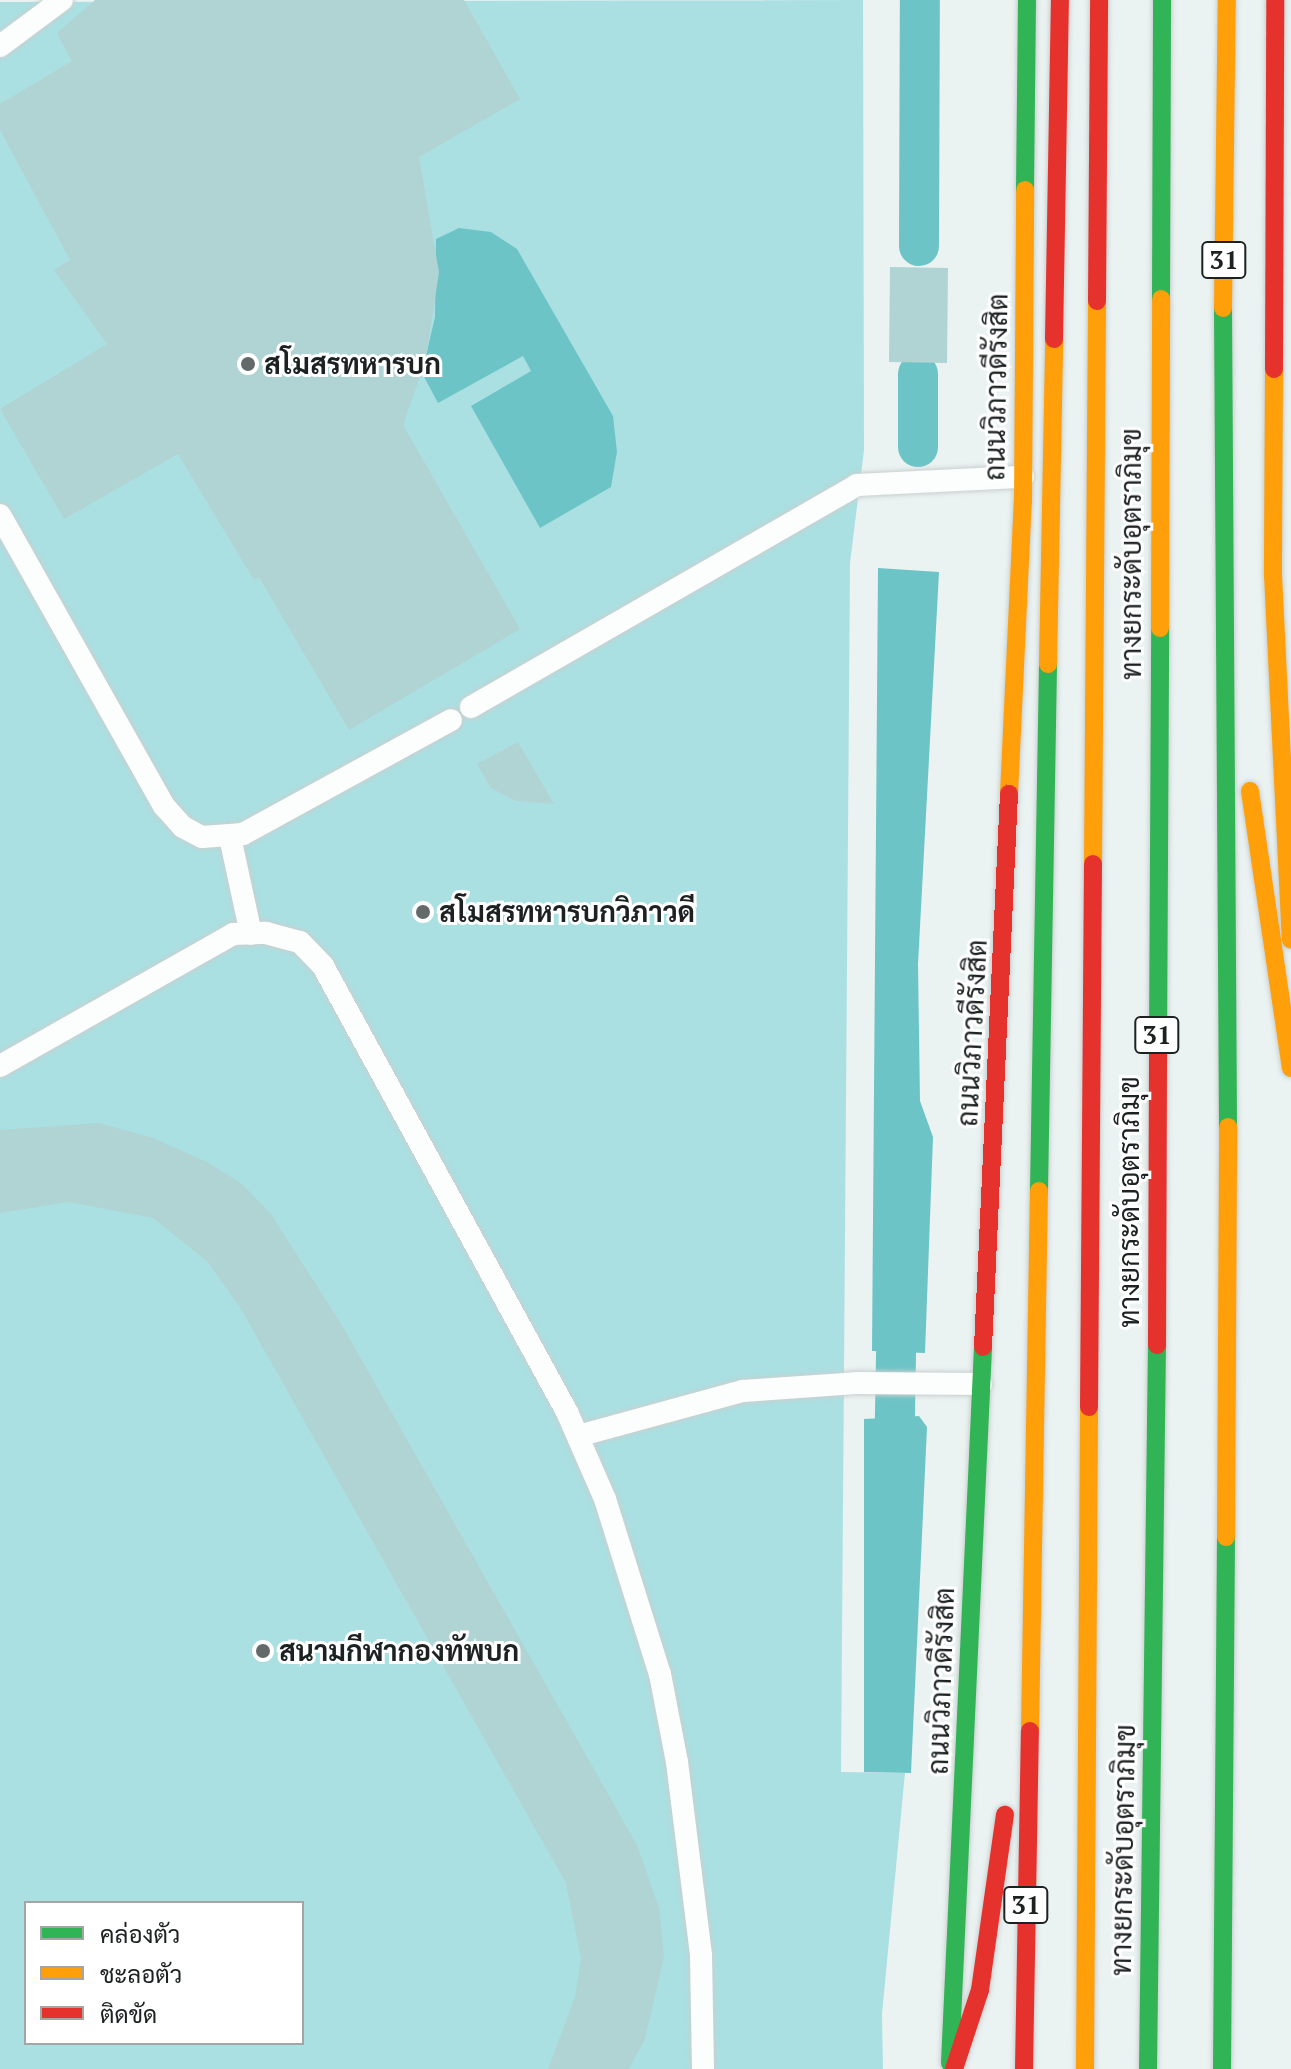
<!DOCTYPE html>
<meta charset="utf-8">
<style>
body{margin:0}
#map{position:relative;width:1291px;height:2069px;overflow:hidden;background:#eaf2f2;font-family:"PT Serif",Sarabun,serif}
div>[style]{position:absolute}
.green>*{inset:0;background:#aae0e2}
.water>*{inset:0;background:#6dc4c6}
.canal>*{height:40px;margin:-20px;padding:0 20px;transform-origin:20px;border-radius:20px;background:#6dc4c6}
.building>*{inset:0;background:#b0d3d4}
.roads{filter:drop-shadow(0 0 2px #cacfcf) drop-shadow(0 0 2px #cacfcf)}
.lane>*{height:22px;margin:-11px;padding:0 11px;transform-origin:11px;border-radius:11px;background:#fcfdfd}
.fast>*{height:18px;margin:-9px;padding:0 9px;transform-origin:9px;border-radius:9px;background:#30b455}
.slow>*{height:18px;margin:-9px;padding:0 9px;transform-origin:9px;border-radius:9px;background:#ff9f0a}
.jam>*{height:18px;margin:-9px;padding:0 9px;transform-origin:9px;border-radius:9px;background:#e5322d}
.dots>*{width:22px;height:22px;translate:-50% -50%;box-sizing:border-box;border:4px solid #fff;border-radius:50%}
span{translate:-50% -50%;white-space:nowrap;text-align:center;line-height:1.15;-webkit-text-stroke:6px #fff;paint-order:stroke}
.shield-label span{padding:2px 6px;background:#fff;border:2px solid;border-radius:6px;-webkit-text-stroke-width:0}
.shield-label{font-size:26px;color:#1c2121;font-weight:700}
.poi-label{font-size:28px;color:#1c2121;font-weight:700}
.left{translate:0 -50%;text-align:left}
.street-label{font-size:28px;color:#1c2121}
.legend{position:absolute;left:24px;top:1901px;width:280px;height:144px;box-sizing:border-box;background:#fff;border:2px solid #a4a6a6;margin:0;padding:10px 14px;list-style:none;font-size:24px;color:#1c2121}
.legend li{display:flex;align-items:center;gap:16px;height:40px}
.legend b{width:40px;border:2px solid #a4a6a6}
</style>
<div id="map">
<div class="green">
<i style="clip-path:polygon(evenodd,863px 0,864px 450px,850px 563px,841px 1772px,905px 1773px,882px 2014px,883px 2069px,0 2069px,0 2px,863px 0,26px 1903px,302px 1903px,302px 2043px,26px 2043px,26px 1903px)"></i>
</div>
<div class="water">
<i style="clip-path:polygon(459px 228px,491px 232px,517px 249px,613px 416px,617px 452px,611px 487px,540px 528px,471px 406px,531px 371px,523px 356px,438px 403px,422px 373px,435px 317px,436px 239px)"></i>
<i style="clip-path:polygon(878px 568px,939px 572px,918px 964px,920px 1101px,933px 1137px,925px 1353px,872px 1351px)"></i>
<i style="clip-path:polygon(919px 1416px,927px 1427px,911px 1773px,864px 1772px,864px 1419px)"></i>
</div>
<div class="canal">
<i style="left:919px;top:246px;width:246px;rotate:-89.8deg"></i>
<i style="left:918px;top:447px;width:73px;rotate:-90deg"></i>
<i style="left:894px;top:1470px;width:172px;rotate:-89deg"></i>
</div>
<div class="building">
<i style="clip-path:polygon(95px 0,464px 0,520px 99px,419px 157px,439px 272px,426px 359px,403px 425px,520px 629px,349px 730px,259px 577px,254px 580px,178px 454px,64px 519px,0 409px,107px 344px,54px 270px,70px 260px,0 130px,0 104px,72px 61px,57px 33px)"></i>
<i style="clip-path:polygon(890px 267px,948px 268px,947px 363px,889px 362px)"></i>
<i style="clip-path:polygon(518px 742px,554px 804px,516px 801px,491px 788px,477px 764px)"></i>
<i style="clip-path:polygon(99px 1123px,153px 1138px,207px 1162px,242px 1184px,271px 1214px,343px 1327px,637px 1845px,659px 1908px,664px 1957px,645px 2039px,629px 2069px,548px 2069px,575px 1997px,581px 1959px,566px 1883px,241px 1309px,208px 1262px,153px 1218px,68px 1202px,0 1213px,0 1130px)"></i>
</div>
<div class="roads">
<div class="lane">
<i style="left:0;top:46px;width:77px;rotate:-36.6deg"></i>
<i style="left:0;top:515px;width:334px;rotate:60.6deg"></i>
<i style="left:164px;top:806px;width:28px;rotate:48deg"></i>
<i style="left:183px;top:827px;width:21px;rotate:28deg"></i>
<i style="left:202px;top:837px;width:41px;rotate:-4.2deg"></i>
<i style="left:243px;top:834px;width:237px;rotate:-28.7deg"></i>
<i style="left:471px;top:707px;width:445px;rotate:-29.9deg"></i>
<i style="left:857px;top:485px;width:166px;rotate:-2.8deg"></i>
<i style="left:230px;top:837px;width:99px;rotate:77.8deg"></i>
<i style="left:0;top:1066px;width:268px;rotate:-29.5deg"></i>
<i style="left:233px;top:934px;width:33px;rotate:-2deg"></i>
<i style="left:266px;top:933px;width:35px;rotate:15deg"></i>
<i style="left:300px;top:942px;width:33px;rotate:46deg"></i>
<i style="left:323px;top:966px;width:508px;rotate:61.32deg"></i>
<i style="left:567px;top:1412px;width:95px;rotate:66.4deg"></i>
<i style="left:605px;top:1499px;width:183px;rotate:72.6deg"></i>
<i style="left:660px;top:1674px;width:90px;rotate:79.1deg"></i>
<i style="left:677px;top:1762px;width:194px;rotate:82.9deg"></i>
<i style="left:701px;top:1955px;width:114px;rotate:89deg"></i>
<i style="left:578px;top:1436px;width:171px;rotate:-15.3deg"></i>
<i style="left:743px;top:1391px;width:113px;rotate:-4deg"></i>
<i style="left:856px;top:1383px;width:125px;rotate:0.5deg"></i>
</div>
<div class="fast">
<i style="left:1025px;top:190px;width:190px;rotate:-89.4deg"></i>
<i style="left:1161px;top:299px;width:299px;rotate:-89.8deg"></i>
<i style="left:1223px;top:308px;width:819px;rotate:89.65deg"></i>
<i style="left:1158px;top:1047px;width:419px;rotate:-89.7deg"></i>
<i style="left:1039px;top:1191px;width:527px;rotate:-89.02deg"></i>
<i style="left:950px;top:2063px;width:717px;rotate:-87.36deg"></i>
<i style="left:1148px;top:2069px;width:724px;rotate:-89.29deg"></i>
<i style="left:1222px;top:2069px;width:532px;rotate:-89.57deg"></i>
</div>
<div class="slow">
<i style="left:1223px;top:308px;width:308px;rotate:-89.3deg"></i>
<i style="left:1274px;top:369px;width:206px;rotate:90.3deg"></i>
<i style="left:1273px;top:575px;width:365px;rotate:87.2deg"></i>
<i style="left:1160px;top:628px;width:329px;rotate:-89.8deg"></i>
<i style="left:1048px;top:664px;width:325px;rotate:-88.9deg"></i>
<i style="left:1250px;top:791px;width:280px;rotate:81.6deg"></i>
<i style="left:1009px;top:794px;width:292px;rotate:-87.3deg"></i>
<i style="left:1023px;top:502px;width:312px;rotate:-89.6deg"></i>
<i style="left:1093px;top:864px;width:563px;rotate:-89.59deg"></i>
<i style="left:1226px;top:1537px;width:410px;rotate:-89.7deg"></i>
<i style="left:1030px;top:1731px;width:540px;rotate:-89.05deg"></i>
<i style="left:1085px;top:2069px;width:662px;rotate:-89.65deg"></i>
</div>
<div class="jam">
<i style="left:1097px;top:301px;width:301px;rotate:-89.6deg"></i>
<i style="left:1054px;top:339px;width:339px;rotate:-89deg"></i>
<i style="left:1274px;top:369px;width:369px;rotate:-89.8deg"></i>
<i style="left:1157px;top:1345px;width:298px;rotate:-89.8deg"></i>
<i style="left:983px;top:1347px;width:554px;rotate:-87.31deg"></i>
<i style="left:1089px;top:1407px;width:543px;rotate:-89.58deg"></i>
<i style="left:954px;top:2069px;width:83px;rotate:-71.8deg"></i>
<i style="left:980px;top:1990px;width:177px;rotate:-81.9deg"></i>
<i style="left:1024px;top:2069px;width:338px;rotate:-89deg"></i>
</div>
</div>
<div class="dots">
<i style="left:248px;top:364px;background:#646a6a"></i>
<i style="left:423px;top:912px;background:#646a6a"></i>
<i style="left:263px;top:1651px;background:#646a6a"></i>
</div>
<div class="shield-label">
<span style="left:1224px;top:260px">31</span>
<span style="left:1157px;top:1035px">31</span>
<span style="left:1026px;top:1905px">31</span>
</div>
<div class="poi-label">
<span class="left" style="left:264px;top:364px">สโมสรทหารบก</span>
<span class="left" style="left:439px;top:912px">สโมสรทหารบกวิภาวดี</span>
<span class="left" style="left:279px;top:1651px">สนามกีฬากองทัพบก</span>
</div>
<div class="street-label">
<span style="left:996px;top:387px;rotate:-89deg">ถนนวิภาวดีรังสิต</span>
<span style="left:1131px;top:554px;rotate:-90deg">ทางยกระดับอุตราภิมุข</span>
<span style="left:972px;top:1033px;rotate:-87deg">ถนนวิภาวดีรังสิต</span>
<span style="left:1129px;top:1202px;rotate:-90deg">ทางยกระดับอุตราภิมุข</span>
<span style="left:941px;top:1681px;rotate:-88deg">ถนนวิภาวดีรังสิต</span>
<span style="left:1123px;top:1850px;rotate:-89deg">ทางยกระดับอุตราภิมุข</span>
</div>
<ul class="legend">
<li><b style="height:10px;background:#30b455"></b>คล่องตัว</li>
<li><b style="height:10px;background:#ff9f0a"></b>ชะลอตัว</li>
<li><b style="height:10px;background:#e5322d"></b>ติดขัด</li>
</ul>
</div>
